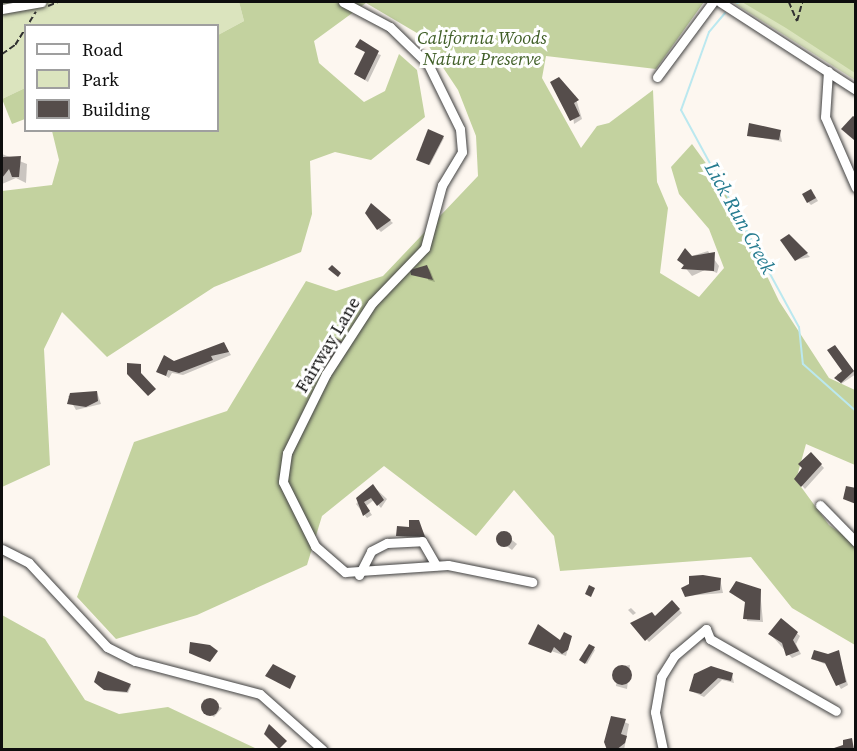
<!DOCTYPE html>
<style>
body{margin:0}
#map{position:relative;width:857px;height:751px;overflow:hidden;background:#fdf7f0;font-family:"Source Serif 4",serif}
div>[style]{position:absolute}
.green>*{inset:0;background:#dbe4be}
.forest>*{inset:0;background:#c3d29f}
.shadow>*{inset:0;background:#0003}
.stream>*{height:2px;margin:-1px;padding:0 1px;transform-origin:1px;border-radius:1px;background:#bbe8ef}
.building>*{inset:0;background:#554d4b}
.round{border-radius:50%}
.path>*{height:1.5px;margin-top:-0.75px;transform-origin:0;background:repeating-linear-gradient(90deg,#303030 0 6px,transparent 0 9px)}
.roads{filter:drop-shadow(0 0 2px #414141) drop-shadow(0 0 2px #414141)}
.minor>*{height:9px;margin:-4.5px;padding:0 4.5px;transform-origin:4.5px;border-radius:4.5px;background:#fff}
span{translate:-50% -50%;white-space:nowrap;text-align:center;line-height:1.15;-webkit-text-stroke:6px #fff;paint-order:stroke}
.park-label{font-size:18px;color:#3f5e26;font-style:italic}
.street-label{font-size:18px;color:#0e0e0e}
.water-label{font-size:20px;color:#267c90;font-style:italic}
.frame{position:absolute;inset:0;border:3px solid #0e0e0e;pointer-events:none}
.legend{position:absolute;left:24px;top:24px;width:195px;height:108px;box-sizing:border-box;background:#fff;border:2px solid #9f9f9f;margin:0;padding:8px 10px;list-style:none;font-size:18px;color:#0e0e0e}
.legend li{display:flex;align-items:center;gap:12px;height:30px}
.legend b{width:30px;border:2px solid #9f9f9f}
</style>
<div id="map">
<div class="green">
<i style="clip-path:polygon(2px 2px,239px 2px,244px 21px,218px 35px,218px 26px,26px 26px,25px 88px,2px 99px)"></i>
<i style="clip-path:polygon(732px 2px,855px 2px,855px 80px)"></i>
</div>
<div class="forest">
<i style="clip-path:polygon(239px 2px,704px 2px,656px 69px,546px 56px,542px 78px,581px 148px,597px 126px,609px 123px,653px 90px,657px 182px,668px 208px,660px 273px,699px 297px,724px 268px,709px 229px,679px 194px,671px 167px,692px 144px,726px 191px,779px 301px,829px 378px,855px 390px,855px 465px,806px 444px,796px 480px,829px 525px,855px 543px,855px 645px,792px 608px,751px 557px,560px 571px,554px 536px,514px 490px,476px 536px,384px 466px,322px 516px,307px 565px,197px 615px,116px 639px,77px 597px,134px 442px,227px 411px,306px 281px,336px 291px,383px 276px,478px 176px,476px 136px,458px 90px,422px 36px,366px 3px,314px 41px,319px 63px,364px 102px,385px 91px,399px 54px,417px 70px,425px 117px,371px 160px,335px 152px,310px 161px,312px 214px,301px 252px,214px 287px,107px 357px,62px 312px,44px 349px,50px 465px,2px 487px,2px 191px,52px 185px,59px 160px,52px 131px,218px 130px,218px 35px,244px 21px)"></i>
<i style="clip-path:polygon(742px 2px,855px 2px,855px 73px,786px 28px)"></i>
<i style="clip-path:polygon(25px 88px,25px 119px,12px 124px,2px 99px)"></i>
<i style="clip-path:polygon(2px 615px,45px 639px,85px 700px,119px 714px,168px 707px,257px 749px,2px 749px)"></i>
</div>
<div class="shadow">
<i style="clip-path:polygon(360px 49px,381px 55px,368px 82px,358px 76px,367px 53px)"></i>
<i style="clip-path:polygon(575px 95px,582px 119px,574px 124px,571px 97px)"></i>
<i style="clip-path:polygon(429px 131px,444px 138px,430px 165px,419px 160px)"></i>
<i style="clip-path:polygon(780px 132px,782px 142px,749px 135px)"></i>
<i style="clip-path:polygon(2px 154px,27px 164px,26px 183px,16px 178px,2px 184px)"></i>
<i style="clip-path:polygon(814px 194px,818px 201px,811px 205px,808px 202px)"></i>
<i style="clip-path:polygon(372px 205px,393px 223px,381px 232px,378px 229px)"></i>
<i style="clip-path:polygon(789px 236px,810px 257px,796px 260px)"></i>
<i style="clip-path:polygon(708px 251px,719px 266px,717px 273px,707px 269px,692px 276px,679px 260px)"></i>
<i style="clip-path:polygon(427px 267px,430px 270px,435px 282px,428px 280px)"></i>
<i style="clip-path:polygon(225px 345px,231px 355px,183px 375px,172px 373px,169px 378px,158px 371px)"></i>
<i style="clip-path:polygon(838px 350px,856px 374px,841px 384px,837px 374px,845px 372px)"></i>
<i style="clip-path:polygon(97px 392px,101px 404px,76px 410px,68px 396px)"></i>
<i style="clip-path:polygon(811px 454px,824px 468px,805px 489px,796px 479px)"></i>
<i style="clip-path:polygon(373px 486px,387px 499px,381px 508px,374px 500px,366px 506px,372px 515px,367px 518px,356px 504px)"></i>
<i style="clip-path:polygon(418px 522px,427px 539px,398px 536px,410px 527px)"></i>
<i style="clip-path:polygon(501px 531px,517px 544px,512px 550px,496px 538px)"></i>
<i style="clip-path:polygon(720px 579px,723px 593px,686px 596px)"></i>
<i style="clip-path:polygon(760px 590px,763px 622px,747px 621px,746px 603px,734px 595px)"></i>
<i style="clip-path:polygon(675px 605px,682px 613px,649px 642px,632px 624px,656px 619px)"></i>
<i style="clip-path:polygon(631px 608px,636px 613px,633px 615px,628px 610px)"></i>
<i style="clip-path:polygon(781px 620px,800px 636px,796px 644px,801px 654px,792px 658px,770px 634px)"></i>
<i style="clip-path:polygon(571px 637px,566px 656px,530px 644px,561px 642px)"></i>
<i style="clip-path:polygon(590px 646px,595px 650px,587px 664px,581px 660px)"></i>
<i style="clip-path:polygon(838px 652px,848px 685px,841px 689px,827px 665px,813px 659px)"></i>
<i style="clip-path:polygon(630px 665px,627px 689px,616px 686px,618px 667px)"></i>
<i style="clip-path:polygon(732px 674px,734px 683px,722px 680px,704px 697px,691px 691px,695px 676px)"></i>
<i style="clip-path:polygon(95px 682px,130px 685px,131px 686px,128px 693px,107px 691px)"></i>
<i style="clip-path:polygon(204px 699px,222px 708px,214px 717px,202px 709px)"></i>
<i style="clip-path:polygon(613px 717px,629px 724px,624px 750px,609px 750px)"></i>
</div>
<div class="stream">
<i style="left:737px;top:3px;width:3px;rotate:-18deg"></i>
<i style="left:725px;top:13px;width:25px;rotate:130deg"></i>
<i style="left:709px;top:32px;width:83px;rotate:109.7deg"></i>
<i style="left:681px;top:110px;width:247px;rotate:61.5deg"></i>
<i style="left:799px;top:327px;width:37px;rotate:84deg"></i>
<i style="left:803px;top:364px;width:71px;rotate:41.6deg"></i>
</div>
<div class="building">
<i style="clip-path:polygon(360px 39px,379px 51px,365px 80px,354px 74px,365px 52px,355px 47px)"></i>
<i style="clip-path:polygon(559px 77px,579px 100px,574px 103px,580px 116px,570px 121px,550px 82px)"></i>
<i style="clip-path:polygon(853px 116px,856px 118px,854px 140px,841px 129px)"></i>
<i style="clip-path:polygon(749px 123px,781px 130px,779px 140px,747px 136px)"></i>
<i style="clip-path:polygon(428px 129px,444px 136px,429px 165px,416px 160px)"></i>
<i style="clip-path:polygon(2px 153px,3px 157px,21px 156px,19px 177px,12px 177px,9px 169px,2px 178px)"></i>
<i style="clip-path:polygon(811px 189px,816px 198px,807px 203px,802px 194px)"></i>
<i style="clip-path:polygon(371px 203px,391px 220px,377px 230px,365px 213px)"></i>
<i style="clip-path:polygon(789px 234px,808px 253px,795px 261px,780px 240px)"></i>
<i style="clip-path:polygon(685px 248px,692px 256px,715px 252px,714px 271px,681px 269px,684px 265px,677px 260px)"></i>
<i style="clip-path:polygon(332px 265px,341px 273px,338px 277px,328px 269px)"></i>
<i style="clip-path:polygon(427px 265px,433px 280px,411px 275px,410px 270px)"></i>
<i style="clip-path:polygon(335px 337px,342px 342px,324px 369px,319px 361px)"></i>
<i style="clip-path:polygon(224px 342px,229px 352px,211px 356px,213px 360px,179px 373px,168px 370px,166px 376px,156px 372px,164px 355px,174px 361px)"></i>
<i style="clip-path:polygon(835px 345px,854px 371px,841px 383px,834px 378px,842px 371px,827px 350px)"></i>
<i style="clip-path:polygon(127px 363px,141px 364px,141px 373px,156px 389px,148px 396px,127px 374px)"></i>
<i style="clip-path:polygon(97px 391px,98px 401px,86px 407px,67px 404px,70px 393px)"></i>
<i style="clip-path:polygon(811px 452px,822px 464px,801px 487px,794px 479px,802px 468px,798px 464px)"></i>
<i style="clip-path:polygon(373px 484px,384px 500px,377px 506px,371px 498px,364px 502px,370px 511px,363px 516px,356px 498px)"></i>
<i style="clip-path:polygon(846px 486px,856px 488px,856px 504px,843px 499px)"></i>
<i style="clip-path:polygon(409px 520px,419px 520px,425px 537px,396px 536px,397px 526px,409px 527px)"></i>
<i class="round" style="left:496px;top:531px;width:16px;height:16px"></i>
<i style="clip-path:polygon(703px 575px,721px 578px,720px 590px,685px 597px,681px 588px,689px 584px,689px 576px)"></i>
<i style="clip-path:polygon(736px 581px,761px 589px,760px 620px,743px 619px,745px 602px,729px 592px)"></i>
<i style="clip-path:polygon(589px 585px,595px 588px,591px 597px,585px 594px)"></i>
<i style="clip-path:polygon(672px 600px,680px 609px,645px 641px,630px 623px,652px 612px,655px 616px)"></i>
<i style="clip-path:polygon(781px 618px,798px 632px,793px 640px,799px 651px,786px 656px,782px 643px,768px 634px)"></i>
<i style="clip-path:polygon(538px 624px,560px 640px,564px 632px,572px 636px,568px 650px,562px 654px,554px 647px,551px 653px,528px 644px)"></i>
<i style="clip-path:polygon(190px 642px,210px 645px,218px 651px,210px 662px,189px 653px)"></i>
<i style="clip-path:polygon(589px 644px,595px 647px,585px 664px,579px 660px)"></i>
<i style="clip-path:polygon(814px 650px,828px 654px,839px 650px,846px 682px,836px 686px,825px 663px,811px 659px)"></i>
<i style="clip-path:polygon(273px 664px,296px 676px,290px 689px,265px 676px)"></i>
<i class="round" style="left:612px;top:665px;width:20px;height:20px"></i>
<i style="clip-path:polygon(711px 666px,733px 673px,731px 681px,718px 678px,701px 694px,689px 691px,694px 674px)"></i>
<i style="clip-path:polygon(98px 671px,131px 684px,127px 692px,104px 690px,94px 682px)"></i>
<i class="round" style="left:201px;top:698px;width:18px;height:18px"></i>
<i style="clip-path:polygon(611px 716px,626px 719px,621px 734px,627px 736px,625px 743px,616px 750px,607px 750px,604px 742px)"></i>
<i style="clip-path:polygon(269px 724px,287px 741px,279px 749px,264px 734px)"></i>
<i style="clip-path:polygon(852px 738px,854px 750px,828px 750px,843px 745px,843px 740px)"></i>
</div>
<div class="path">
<i style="left:789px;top:2px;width:21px;rotate:67deg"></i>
<i style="left:797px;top:21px;width:20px;rotate:-75deg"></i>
<i style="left:48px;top:6px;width:11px;rotate:-22deg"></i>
<i style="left:2px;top:54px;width:16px;rotate:-35deg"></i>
<i style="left:15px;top:45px;width:39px;rotate:-58deg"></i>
</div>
<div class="roads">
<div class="minor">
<i style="left:343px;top:2px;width:53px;rotate:28deg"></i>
<i style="left:390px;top:27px;width:53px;rotate:44.2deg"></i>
<i style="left:428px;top:64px;width:72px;rotate:63.8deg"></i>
<i style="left:460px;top:129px;width:23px;rotate:85deg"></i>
<i style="left:462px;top:152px;width:39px;rotate:121deg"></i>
<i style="left:442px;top:185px;width:65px;rotate:105.1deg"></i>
<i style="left:425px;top:248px;width:76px;rotate:133.9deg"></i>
<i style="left:372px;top:303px;width:85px;rotate:122.9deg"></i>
<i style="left:326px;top:374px;width:88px;rotate:116.3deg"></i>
<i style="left:287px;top:453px;width:29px;rotate:98deg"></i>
<i style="left:283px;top:482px;width:72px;rotate:63.4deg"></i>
<i style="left:315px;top:546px;width:40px;rotate:41deg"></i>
<i style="left:345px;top:572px;width:103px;rotate:-3.9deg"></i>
<i style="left:448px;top:565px;width:86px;rotate:11.4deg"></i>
<i style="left:720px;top:2px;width:162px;rotate:32.9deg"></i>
<i style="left:2px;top:9px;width:40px;rotate:-10deg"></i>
<i style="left:828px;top:71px;width:46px;rotate:93.7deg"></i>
<i style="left:825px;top:117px;width:77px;rotate:66.4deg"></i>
<i style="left:657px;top:77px;width:94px;rotate:-53.3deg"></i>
<i style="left:820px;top:505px;width:52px;rotate:45.8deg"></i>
<i style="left:2px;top:549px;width:30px;rotate:27deg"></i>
<i style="left:29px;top:563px;width:115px;rotate:47.1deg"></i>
<i style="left:107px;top:647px;width:31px;rotate:27deg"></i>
<i style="left:135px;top:661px;width:129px;rotate:14.8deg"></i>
<i style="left:260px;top:694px;width:84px;rotate:41.6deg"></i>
<i style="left:359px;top:575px;width:27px;rotate:-63deg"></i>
<i style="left:371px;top:551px;width:18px;rotate:-27deg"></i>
<i style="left:387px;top:543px;width:35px;rotate:-3deg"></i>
<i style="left:422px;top:541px;width:28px;rotate:60deg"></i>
<i style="left:663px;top:750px;width:39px;rotate:-102deg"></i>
<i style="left:655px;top:712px;width:36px;rotate:-80deg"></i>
<i style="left:661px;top:677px;width:25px;rotate:-58deg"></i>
<i style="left:674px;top:656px;width:42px;rotate:-40.2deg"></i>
<i style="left:706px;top:629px;width:11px;rotate:68deg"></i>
<i style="left:710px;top:639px;width:145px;rotate:29.7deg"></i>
</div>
</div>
<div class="park-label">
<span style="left:482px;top:49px">California Woods<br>Nature Preserve</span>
</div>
<div class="street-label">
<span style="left:328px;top:345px;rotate:-59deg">Fairway Lane</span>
</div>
<div class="water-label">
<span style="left:740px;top:218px;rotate:61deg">Lick Run Creek</span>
</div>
<div class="frame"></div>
<ul class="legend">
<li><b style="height:8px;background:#fff"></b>Road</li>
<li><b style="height:16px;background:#dbe4be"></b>Park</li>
<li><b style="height:16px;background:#554d4b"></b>Building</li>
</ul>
</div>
